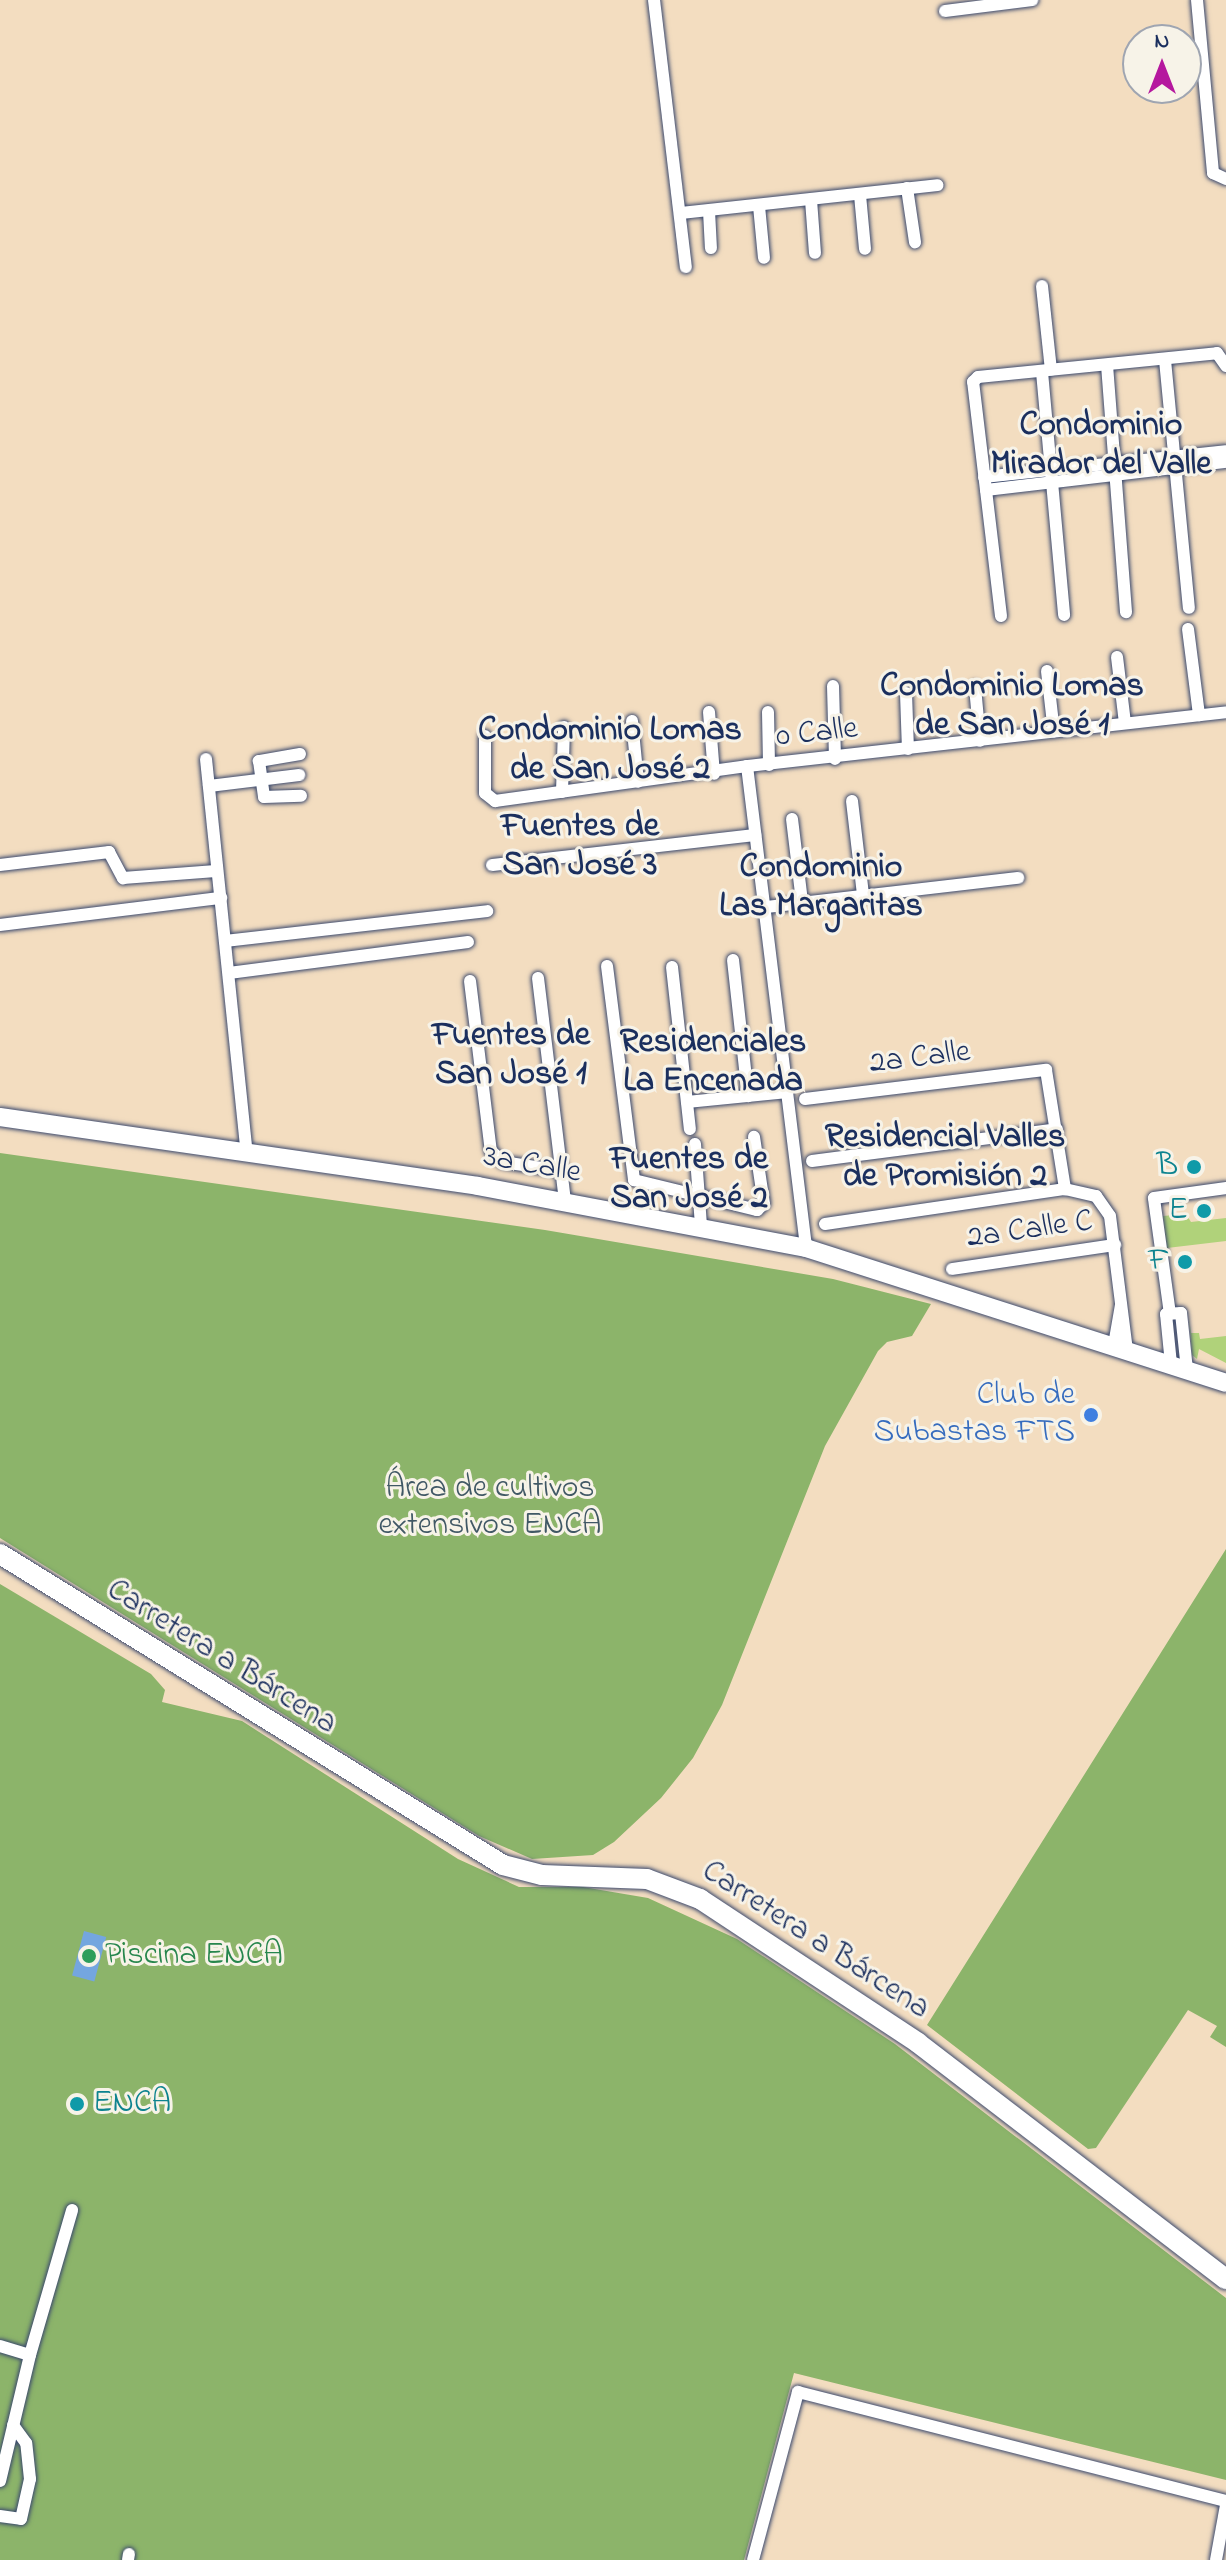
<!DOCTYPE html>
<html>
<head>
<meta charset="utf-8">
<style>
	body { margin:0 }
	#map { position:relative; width:1226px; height:2560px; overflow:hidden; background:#f3ddc0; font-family:"Indie Flower",sans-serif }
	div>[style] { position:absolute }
	.green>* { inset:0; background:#b0d27a }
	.forest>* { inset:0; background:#8cb46a }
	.water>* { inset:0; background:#74a6df; transform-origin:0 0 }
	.roads { filter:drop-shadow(0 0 2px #3b496d) drop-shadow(0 0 2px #3b496d) }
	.minor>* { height:12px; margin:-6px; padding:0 6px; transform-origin:6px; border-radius:6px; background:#fff }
	.secondary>* { height:18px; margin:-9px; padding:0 9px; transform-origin:9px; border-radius:9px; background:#fff }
	.primary>* { height:20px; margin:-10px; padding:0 10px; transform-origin:10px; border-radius:10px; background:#fff }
	.dots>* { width:22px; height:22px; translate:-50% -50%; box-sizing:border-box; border:4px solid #f7f3e8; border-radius:50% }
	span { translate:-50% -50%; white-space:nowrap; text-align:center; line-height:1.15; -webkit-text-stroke:6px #f7f3e8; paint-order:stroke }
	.street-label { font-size:32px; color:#1b2f5e }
	.culture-label { font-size:32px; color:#0d838f }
	.right { translate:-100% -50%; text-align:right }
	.left { translate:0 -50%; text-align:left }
	.shop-label { font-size:32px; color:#366cbe }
	.park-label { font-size:32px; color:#405865 }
	.leisure-label { font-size:32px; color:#27864d }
	.neighbourhood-label { font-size:34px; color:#1b2f5e; font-weight:700 }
	.north { position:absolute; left:1122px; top:24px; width:80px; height:80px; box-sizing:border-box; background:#f7f3e8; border:2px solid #9fa5b1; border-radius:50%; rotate:0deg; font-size:22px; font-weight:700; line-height:32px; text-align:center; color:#1b2f5e }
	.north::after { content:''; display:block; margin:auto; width:28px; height:36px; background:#b5179e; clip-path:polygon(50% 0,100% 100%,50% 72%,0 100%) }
</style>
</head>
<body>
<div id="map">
	<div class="green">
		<i style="clip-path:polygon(1186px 1214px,1191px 1222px,1226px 1218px,1226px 1241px,1167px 1248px,1163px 1216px)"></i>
		<i style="clip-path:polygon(1189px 1318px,1191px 1333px,1199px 1333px,1200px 1339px,1226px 1336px,1226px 1363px,1199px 1349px,1197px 1359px,1192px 1355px)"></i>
	</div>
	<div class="forest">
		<i style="clip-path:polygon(0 1153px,545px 1230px,833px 1279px,931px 1304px,912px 1336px,887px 1342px,878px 1351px,825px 1446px,722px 1705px,693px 1758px,661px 1798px,614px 1842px,593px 1855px,532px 1859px,479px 1836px,0 1538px)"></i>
		<i style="clip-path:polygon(1226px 1549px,1226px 2047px,1210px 2037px,1217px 2026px,1188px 2010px,1096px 2148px,1088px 2149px,927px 2025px)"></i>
		<i style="clip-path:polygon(0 1584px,151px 1674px,165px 1690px,162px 1702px,242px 1721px,458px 1859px,519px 1887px,583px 1887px,648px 1898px,737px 1939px,895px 2044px,1226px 2298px,1226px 2480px,794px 2373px,744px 2560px,0 2560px)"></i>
	</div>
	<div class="water">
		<i style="left:84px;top:1931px;width:23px;height:46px;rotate:15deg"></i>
	</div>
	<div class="roads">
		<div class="minor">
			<i style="left:654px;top:0;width:269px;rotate:83.2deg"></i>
			<i style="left:1197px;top:0;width:174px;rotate:84.7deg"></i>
			<i style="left:1213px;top:173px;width:14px;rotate:25deg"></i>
			<i style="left:945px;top:11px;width:88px;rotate:-7.2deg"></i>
			<i style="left:907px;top:188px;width:55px;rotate:81.6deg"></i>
			<i style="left:860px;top:195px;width:54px;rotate:84.7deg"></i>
			<i style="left:811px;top:200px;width:53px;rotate:85.7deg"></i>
			<i style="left:759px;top:206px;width:52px;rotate:84.5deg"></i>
			<i style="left:709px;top:211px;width:37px;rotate:87deg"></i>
			<i style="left:681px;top:213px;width:258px;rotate:-6.2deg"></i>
			<i style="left:1042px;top:286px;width:84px;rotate:83.9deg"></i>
			<i style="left:1165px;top:360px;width:249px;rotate:84.5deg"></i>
			<i style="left:1107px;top:365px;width:248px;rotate:85.6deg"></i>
			<i style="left:1042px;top:372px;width:244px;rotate:84.8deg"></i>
			<i style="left:984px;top:477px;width:243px;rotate:-6.1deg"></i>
			<i style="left:986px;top:490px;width:242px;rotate:-6.7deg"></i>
			<i style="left:1001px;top:616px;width:236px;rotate:-96.8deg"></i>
			<i style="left:973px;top:382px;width:7px;rotate:-45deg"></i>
			<i style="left:978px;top:377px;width:240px;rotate:-5.7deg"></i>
			<i style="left:1217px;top:353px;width:16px;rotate:55deg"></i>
			<i style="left:1188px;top:629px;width:87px;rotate:82.7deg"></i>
			<i style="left:1117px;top:657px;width:66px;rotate:83.1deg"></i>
			<i style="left:1047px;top:671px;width:61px;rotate:83.5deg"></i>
			<i style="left:833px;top:686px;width:73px;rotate:88.4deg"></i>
			<i style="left:975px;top:687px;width:54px;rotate:84.7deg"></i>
			<i style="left:906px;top:693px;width:56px;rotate:88deg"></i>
			<i style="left:709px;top:712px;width:62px;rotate:85.4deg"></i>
			<i style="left:768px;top:712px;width:53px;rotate:88.9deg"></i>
			<i style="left:632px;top:721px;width:61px;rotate:84.4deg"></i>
			<i style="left:485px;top:736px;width:57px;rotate:90deg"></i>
			<i style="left:485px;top:793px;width:13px;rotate:39deg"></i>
			<i style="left:495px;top:801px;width:254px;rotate:-7.9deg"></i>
			<i style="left:747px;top:766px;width:482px;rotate:-6.4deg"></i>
			<i style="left:300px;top:754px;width:42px;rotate:170.3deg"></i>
			<i style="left:259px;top:761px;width:36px;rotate:82deg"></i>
			<i style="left:264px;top:797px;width:37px;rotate:-2deg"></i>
			<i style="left:206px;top:759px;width:396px;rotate:84.1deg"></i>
			<i style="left:747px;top:766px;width:486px;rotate:83deg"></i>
			<i style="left:209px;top:786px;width:91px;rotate:-7deg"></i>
			<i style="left:562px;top:792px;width:65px;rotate:-88.2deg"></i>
			<i style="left:852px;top:801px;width:94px;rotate:83.3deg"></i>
			<i style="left:792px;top:819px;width:84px;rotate:83.1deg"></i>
			<i style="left:0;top:865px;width:110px;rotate:-6.8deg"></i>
			<i style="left:109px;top:852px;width:30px;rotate:62deg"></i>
			<i style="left:123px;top:878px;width:93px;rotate:-4.3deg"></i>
			<i style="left:492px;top:865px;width:265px;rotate:-6.5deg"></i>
			<i style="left:766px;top:907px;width:254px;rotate:-6.6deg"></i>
			<i style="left:0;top:925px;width:223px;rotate:-7deg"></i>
			<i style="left:225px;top:941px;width:264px;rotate:-6.5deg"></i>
			<i style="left:733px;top:960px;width:137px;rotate:83.7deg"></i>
			<i style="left:607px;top:966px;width:216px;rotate:82.8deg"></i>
			<i style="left:634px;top:1180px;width:127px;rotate:13.7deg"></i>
			<i style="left:757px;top:1210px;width:9px;rotate:-41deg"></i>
			<i style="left:764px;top:1204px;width:68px;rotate:-98.5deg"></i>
			<i style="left:672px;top:967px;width:163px;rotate:83.7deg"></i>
			<i style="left:229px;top:973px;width:241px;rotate:-7.4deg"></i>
			<i style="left:538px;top:978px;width:226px;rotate:83.1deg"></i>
			<i style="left:470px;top:981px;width:171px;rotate:83deg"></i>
			<i style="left:491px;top:1151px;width:16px;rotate:43deg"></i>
			<i style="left:503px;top:1162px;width:60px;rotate:8.7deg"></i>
			<i style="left:805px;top:1099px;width:243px;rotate:-6.9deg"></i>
			<i style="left:1046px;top:1070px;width:121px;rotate:80.9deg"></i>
			<i style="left:687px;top:1102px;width:101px;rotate:-5.7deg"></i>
			<i style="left:695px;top:1144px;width:82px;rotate:85.8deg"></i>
			<i style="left:812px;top:1161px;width:247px;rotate:-7.4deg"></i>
			<i style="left:825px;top:1224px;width:243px;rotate:-8.3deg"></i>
			<i style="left:1065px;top:1189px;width:32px;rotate:13deg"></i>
			<i style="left:1096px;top:1196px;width:24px;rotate:55deg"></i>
			<i style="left:1110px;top:1216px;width:135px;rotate:82.8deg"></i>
			<i style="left:952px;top:1269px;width:165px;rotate:-8.4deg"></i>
			<i style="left:1170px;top:1314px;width:117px;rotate:-97.9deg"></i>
			<i style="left:1154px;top:1198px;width:73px;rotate:-7.9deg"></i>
			<i style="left:1114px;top:1345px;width:41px;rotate:-80.1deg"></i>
			<i style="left:1171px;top:1364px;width:50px;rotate:-95.7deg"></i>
			<i style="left:1166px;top:1314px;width:15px;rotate:-4deg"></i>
			<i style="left:1181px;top:1313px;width:57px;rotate:84deg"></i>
			<i style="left:0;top:2346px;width:31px;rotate:17deg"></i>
			<i style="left:30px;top:2355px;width:151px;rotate:-73.8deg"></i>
			<i style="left:0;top:2481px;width:130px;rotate:-76.6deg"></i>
			<i style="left:0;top:2516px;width:21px;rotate:8deg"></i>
			<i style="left:21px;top:2519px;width:41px;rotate:-77.3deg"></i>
			<i style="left:30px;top:2479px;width:36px;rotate:-96deg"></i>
			<i style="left:26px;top:2443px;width:22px;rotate:-126deg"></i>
			<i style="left:128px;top:2560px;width:6px;rotate:-81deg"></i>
			<i style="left:753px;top:2560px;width:174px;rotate:-75deg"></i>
			<i style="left:798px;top:2392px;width:442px;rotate:14.3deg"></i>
			<i style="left:1216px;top:2560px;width:56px;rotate:-79.7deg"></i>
		</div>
		<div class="secondary">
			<i style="left:0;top:1117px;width:483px;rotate:8.2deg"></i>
			<i style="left:478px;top:1186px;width:334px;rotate:10.7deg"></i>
			<i style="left:806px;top:1248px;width:441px;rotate:17.8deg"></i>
		</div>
		<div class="primary">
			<i style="left:0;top:1554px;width:591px;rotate:31.73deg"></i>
			<i style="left:503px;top:1865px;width:40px;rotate:14.4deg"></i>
			<i style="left:542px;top:1875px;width:105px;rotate:2.2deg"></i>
			<i style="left:647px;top:1879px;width:57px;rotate:20.7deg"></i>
			<i style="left:700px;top:1899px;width:261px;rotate:33.4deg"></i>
			<i style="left:918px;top:2043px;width:388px;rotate:37.5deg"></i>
		</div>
	</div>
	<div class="dots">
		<i style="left:1194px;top:1167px;background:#0f9aa8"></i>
		<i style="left:1204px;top:1211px;background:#0f9aa8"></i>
		<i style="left:1185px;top:1262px;background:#0f9aa8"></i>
		<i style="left:1091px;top:1415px;background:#3f7fe0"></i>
		<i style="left:89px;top:1956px;background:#2e9e5b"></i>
		<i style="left:77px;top:2104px;background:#0f9aa8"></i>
	</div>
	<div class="street-label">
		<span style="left:817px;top:734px;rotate:-6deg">0 Calle</span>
		<span style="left:920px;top:1059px;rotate:-7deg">2a Calle</span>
		<span style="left:532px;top:1166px;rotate:10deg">3a Calle</span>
		<span style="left:1030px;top:1231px;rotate:-8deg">2a Calle C</span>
		<span style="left:221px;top:1658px;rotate:32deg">Carretera a Bárcena</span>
		<span style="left:815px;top:1941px;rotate:33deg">Carretera a Bárcena</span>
	</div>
	<div class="culture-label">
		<span class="right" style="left:1178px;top:1167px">B</span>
		<span class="right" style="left:1188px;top:1211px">E</span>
		<span class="right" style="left:1169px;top:1262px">F</span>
		<span class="left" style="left:93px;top:2104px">ENCA</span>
	</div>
	<div class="shop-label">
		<span class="right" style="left:1075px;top:1415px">Club de<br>Subastas FTS</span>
	</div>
	<div class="park-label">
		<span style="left:490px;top:1508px">Área de cultivos<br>extensivos ENCA</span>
	</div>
	<div class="leisure-label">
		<span class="left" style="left:105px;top:1956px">Piscina ENCA</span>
	</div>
	<div class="neighbourhood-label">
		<span style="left:1101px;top:446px">Condominio<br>Mirador del Valle</span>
		<span style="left:1012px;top:707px">Condominio Lomas<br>de San José 1</span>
		<span style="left:610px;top:751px">Condominio Lomas<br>de San José 2</span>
		<span style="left:580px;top:847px">Fuentes de<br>San José 3</span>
		<span style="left:821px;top:888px">Condominio<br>Las Margaritas</span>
		<span style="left:511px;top:1056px">Fuentes de<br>San José 1</span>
		<span style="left:713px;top:1063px">Residenciales<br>La Encenada</span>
		<span style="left:945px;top:1158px">Residencial Valles<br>de Promisión 2</span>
		<span style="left:689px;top:1180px">Fuentes de<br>San José 2</span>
	</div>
	<div class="north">N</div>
</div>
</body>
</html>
